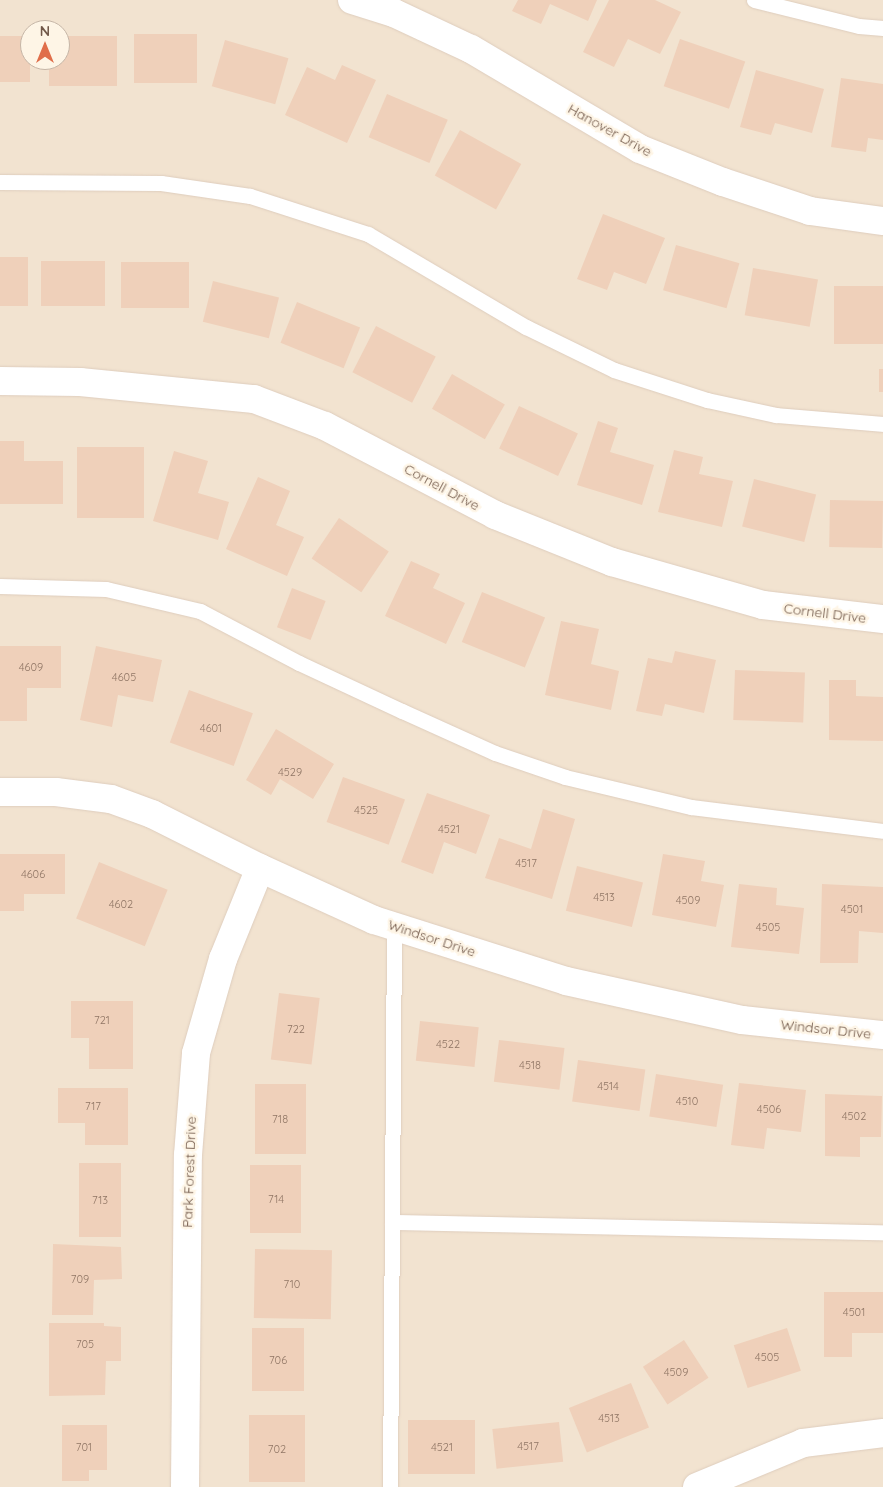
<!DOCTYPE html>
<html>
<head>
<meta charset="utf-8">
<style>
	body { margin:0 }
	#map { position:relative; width:883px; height:1487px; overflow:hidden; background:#fbf1e1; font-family:Quicksand,sans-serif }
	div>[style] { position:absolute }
	.residential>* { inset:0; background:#f2e3d0 }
	.building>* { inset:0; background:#efd0ba; transform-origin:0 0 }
	.roads { filter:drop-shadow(0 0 1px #decdbd) drop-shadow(0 0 1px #decdbd) }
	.lane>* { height:15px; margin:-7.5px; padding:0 7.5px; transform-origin:7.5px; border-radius:7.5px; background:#fff }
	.street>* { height:28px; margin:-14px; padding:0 14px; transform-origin:14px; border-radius:14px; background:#fff }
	span { translate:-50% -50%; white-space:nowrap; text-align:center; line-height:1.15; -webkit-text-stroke:5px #fef5e6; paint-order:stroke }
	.number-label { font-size:11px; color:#907665 }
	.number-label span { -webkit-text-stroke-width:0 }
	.street-label { font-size:14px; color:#715849 }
	.north { position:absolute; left:20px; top:20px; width:50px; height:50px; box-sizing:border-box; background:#fef5e6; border:1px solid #c6b6a7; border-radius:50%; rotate:0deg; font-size:14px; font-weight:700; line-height:20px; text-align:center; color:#715849 }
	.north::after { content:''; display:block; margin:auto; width:18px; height:22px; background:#e06e4a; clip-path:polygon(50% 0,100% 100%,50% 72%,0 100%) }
</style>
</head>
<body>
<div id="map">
	<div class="residential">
		<i style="clip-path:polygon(evenodd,0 0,883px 0,883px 1487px,0 1487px,0 0,30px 30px,60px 30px,60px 60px,30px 60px,30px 30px)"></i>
	</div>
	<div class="building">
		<i style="clip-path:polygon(518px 0,597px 0,588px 21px,550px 4px,541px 24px,512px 11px)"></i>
		<i style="clip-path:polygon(609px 0,655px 0,681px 12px,660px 54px,628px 39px,614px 67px,583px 52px)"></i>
		<i style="left:134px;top:34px;width:63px;height:49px"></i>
		<i style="left:0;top:36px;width:30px;height:46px"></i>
		<i style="clip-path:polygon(60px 36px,117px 36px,117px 86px,49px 86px,49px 60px,60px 60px)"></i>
		<i style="left:680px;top:39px;width:69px;height:50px;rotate:19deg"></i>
		<i style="left:225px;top:40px;width:66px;height:48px;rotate:16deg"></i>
		<i style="clip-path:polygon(342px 65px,376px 80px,347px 143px,285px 115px,307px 67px,335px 80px)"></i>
		<i style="clip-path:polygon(756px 70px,824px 89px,812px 133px,775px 123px,771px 135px,740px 127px)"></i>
		<i style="clip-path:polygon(841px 78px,883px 84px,883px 140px,868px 138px,866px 152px,831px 147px)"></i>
		<i style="left:387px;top:94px;width:66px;height:47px;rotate:23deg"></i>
		<i style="left:460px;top:130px;width:70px;height:52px;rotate:29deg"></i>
		<i style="clip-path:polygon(603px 214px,665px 238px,646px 284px,614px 272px,607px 290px,577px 279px)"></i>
		<i style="left:676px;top:245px;width:66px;height:47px;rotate:16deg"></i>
		<i style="left:0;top:257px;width:28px;height:49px"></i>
		<i style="left:41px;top:261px;width:64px;height:45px"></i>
		<i style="left:121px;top:262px;width:68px;height:46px"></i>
		<i style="left:753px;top:268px;width:66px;height:48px;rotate:10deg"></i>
		<i style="left:213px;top:281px;width:68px;height:42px;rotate:14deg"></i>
		<i style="left:834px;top:286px;width:49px;height:58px"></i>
		<i style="left:297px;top:302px;width:68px;height:44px;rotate:22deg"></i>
		<i style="left:376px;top:326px;width:67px;height:52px;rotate:27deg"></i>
		<i style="left:879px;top:369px;width:4px;height:23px"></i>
		<i style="left:452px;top:374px;width:61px;height:40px;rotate:30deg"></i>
		<i style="left:519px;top:406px;width:65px;height:47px;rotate:25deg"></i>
		<i style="clip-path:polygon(598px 421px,618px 428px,610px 452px,654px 465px,642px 505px,577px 485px)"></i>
		<i style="clip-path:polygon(0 441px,24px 441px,24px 461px,63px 461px,63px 504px,0 504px)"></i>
		<i style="left:77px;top:447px;width:67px;height:71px"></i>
		<i style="clip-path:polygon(674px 450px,703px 457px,699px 474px,733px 481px,722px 527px,658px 512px)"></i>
		<i style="clip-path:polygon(174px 451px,208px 461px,198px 493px,229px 502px,218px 540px,153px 521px)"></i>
		<i style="clip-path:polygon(258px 477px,290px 491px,276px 525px,304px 537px,287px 576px,226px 549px)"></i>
		<i style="left:754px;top:479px;width:64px;height:49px;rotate:14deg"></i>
		<i style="left:830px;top:500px;width:53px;height:47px;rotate:1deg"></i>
		<i style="left:339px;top:518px;width:60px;height:49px;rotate:34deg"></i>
		<i style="clip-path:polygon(411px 561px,440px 574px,433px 588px,465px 603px,446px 644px,385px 616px)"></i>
		<i style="left:292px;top:588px;width:36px;height:42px;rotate:21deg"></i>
		<i style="left:482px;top:592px;width:68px;height:54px;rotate:22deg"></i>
		<i style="clip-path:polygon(561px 621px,599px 629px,591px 664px,619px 671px,611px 710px,545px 695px)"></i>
		<i style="clip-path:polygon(0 646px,61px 646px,61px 688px,27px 688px,27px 721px,0 721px)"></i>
		<i style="clip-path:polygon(96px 646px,162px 660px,153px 702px,118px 695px,112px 727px,80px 720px)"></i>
		<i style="clip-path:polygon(675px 651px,716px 660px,704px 713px,665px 704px,662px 716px,636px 711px,648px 658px,672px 663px)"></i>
		<i style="left:735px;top:670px;width:70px;height:50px;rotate:2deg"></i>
		<i style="clip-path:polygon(829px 680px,856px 680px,856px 696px,883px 697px,883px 741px,829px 740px)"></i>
		<i style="left:189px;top:690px;width:68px;height:56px;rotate:20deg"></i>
		<i style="clip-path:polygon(276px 729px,334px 764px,313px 799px,280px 779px,271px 795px,246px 780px)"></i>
		<i style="left:343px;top:777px;width:66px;height:48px;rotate:20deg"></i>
		<i style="clip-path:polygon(427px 793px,490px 815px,476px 854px,444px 842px,433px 874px,401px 862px)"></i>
		<i style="clip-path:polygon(543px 809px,575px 819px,552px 899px,485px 878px,499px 838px,531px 849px)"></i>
		<i style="clip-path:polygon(0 854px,65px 854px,65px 894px,24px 894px,24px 911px,0 911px)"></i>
		<i style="clip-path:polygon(663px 854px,705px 861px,701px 881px,724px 885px,716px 927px,652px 915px)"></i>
		<i style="left:99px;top:862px;width:74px;height:61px;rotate:22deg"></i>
		<i style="left:577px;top:866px;width:68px;height:46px;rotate:14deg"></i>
		<i style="clip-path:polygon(739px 884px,777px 888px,776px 905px,804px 908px,799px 954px,731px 947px)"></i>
		<i style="clip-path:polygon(822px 884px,883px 887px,883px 933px,859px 931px,858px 963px,820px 963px)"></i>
		<i style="left:279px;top:993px;width:41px;height:67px;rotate:7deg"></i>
		<i style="clip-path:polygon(71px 1001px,133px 1001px,133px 1069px,89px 1069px,89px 1038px,71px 1038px)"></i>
		<i style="left:420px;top:1021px;width:59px;height:40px;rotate:6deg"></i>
		<i style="left:499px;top:1040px;width:66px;height:42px;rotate:7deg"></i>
		<i style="left:578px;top:1060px;width:68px;height:42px;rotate:8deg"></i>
		<i style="left:656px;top:1074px;width:68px;height:43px;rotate:9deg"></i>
		<i style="clip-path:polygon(739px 1083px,806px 1090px,801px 1132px,767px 1128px,764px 1149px,731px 1145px)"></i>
		<i style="left:255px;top:1084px;width:51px;height:70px"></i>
		<i style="clip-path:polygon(58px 1088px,128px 1088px,128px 1145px,85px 1145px,85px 1123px,58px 1123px)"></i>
		<i style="clip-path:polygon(825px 1094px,882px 1096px,881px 1137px,860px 1137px,860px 1157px,825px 1156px)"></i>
		<i style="left:79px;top:1163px;width:42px;height:74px"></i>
		<i style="left:250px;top:1165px;width:51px;height:68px"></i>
		<i style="clip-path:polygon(53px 1244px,121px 1247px,122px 1279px,94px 1280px,93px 1315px,52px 1315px)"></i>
		<i style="left:255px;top:1249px;width:77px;height:69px;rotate:1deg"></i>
		<i style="clip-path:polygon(824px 1292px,883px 1292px,883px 1333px,852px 1333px,852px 1357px,824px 1357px)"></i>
		<i style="clip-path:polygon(49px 1323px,104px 1323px,104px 1326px,121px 1327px,121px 1361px,106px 1361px,105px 1395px,49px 1396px)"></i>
		<i style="left:252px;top:1328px;width:52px;height:63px"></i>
		<i style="left:787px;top:1328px;width:45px;height:56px;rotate:72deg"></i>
		<i style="left:684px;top:1340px;width:45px;height:49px;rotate:57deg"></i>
		<i style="left:631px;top:1383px;width:48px;height:67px;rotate:68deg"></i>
		<i style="left:249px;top:1415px;width:56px;height:67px"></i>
		<i style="left:408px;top:1420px;width:67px;height:54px"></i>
		<i style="left:559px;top:1422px;width:40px;height:67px;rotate:84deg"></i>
		<i style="clip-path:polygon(62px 1425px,107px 1425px,107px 1470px,89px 1470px,89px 1481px,62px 1481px)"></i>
	</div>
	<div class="roads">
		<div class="lane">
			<i style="left:754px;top:0;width:108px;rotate:13.9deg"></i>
			<i style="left:859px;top:26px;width:24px;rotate:5deg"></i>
			<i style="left:0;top:182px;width:161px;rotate:0.4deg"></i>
			<i style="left:161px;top:183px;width:90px;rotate:8.3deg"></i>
			<i style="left:250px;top:196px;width:124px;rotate:17.9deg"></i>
			<i style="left:368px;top:234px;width:183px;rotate:30.5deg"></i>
			<i style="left:526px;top:327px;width:98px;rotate:26deg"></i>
			<i style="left:614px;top:370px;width:98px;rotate:17.9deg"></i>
			<i style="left:707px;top:400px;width:71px;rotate:12.3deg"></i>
			<i style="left:776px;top:415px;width:107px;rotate:4.8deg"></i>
			<i style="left:0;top:586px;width:106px;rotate:1.6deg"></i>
			<i style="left:106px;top:589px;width:97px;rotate:13.2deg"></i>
			<i style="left:200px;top:611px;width:112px;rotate:27.7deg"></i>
			<i style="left:299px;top:663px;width:114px;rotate:25deg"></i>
			<i style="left:402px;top:711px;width:102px;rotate:24.3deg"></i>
			<i style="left:495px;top:753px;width:74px;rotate:18.9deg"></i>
			<i style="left:565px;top:777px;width:130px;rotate:13.4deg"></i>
			<i style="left:691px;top:807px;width:193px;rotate:7.1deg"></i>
			<i style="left:392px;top:1222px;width:491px;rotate:1.2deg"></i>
			<i style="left:390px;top:1487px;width:561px;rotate:-89.59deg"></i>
		</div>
		<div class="street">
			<i style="left:352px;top:0;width:44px;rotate:17.2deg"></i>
			<i style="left:394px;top:13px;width:85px;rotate:25.1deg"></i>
			<i style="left:471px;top:49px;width:196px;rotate:30.6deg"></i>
			<i style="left:640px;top:149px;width:89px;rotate:21.7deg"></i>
			<i style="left:723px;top:182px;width:92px;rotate:18.4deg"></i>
			<i style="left:810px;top:211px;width:74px;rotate:7.8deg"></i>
			<i style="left:0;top:381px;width:80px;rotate:0.7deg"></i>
			<i style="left:80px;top:382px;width:175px;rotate:5.6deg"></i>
			<i style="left:254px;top:399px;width:76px;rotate:20.8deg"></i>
			<i style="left:325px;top:426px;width:192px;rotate:27.6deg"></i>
			<i style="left:495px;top:515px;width:126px;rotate:21.9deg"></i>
			<i style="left:612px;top:562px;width:157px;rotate:15.9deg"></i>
			<i style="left:763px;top:605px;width:121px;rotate:6.7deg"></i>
			<i style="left:0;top:792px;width:56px"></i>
			<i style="left:56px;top:792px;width:55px;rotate:7.3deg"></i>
			<i style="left:111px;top:799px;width:44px;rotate:20.1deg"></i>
			<i style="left:152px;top:814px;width:121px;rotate:26.6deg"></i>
			<i style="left:260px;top:868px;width:125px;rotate:24.5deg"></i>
			<i style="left:374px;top:920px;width:201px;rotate:17.6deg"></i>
			<i style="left:566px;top:981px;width:180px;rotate:12.5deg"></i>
			<i style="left:742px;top:1020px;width:142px;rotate:6.1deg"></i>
			<i style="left:185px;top:1487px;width:332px;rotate:-89.5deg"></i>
			<i style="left:188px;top:1155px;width:102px;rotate:-85.5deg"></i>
			<i style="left:196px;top:1053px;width:98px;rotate:-74deg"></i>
			<i style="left:223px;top:959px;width:98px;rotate:-67.9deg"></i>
			<i style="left:697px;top:1487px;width:115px;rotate:-22.5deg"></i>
			<i style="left:803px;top:1443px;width:81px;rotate:-7.1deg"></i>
		</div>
	</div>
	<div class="number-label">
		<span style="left:31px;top:667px">4609</span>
		<span style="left:124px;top:677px">4605</span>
		<span style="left:211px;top:728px">4601</span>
		<span style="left:290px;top:772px">4529</span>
		<span style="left:366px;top:810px">4525</span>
		<span style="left:449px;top:829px">4521</span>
		<span style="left:526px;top:863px">4517</span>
		<span style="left:33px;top:874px">4606</span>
		<span style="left:604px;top:897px">4513</span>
		<span style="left:688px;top:900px">4509</span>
		<span style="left:121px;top:904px">4602</span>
		<span style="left:852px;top:909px">4501</span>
		<span style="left:768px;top:927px">4505</span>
		<span style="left:102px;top:1020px">721</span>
		<span style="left:296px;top:1029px">722</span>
		<span style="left:448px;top:1044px">4522</span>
		<span style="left:530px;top:1065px">4518</span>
		<span style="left:608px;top:1086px">4514</span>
		<span style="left:687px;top:1101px">4510</span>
		<span style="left:93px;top:1106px">717</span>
		<span style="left:769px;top:1109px">4506</span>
		<span style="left:854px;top:1116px">4502</span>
		<span style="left:280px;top:1119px">718</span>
		<span style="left:276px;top:1199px">714</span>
		<span style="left:100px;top:1200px">713</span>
		<span style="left:80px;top:1279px">709</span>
		<span style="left:292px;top:1284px">710</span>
		<span style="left:854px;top:1312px">4501</span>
		<span style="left:85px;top:1344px">705</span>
		<span style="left:767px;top:1357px">4505</span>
		<span style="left:278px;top:1360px">706</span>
		<span style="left:676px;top:1372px">4509</span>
		<span style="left:609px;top:1418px">4513</span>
		<span style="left:528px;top:1446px">4517</span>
		<span style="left:84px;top:1447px">701</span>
		<span style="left:442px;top:1447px">4521</span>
		<span style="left:277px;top:1449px">702</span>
	</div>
	<div class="street-label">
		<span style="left:610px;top:130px;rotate:29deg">Hanover Drive</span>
		<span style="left:442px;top:487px;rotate:28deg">Cornell Drive</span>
		<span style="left:825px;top:613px;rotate:7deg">Cornell Drive</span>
		<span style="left:432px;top:938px;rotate:18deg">Windsor Drive</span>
		<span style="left:826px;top:1029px;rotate:6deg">Windsor Drive</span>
		<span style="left:189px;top:1172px;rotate:-88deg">Park Forest Drive</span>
	</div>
	<div class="north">N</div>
</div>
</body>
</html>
